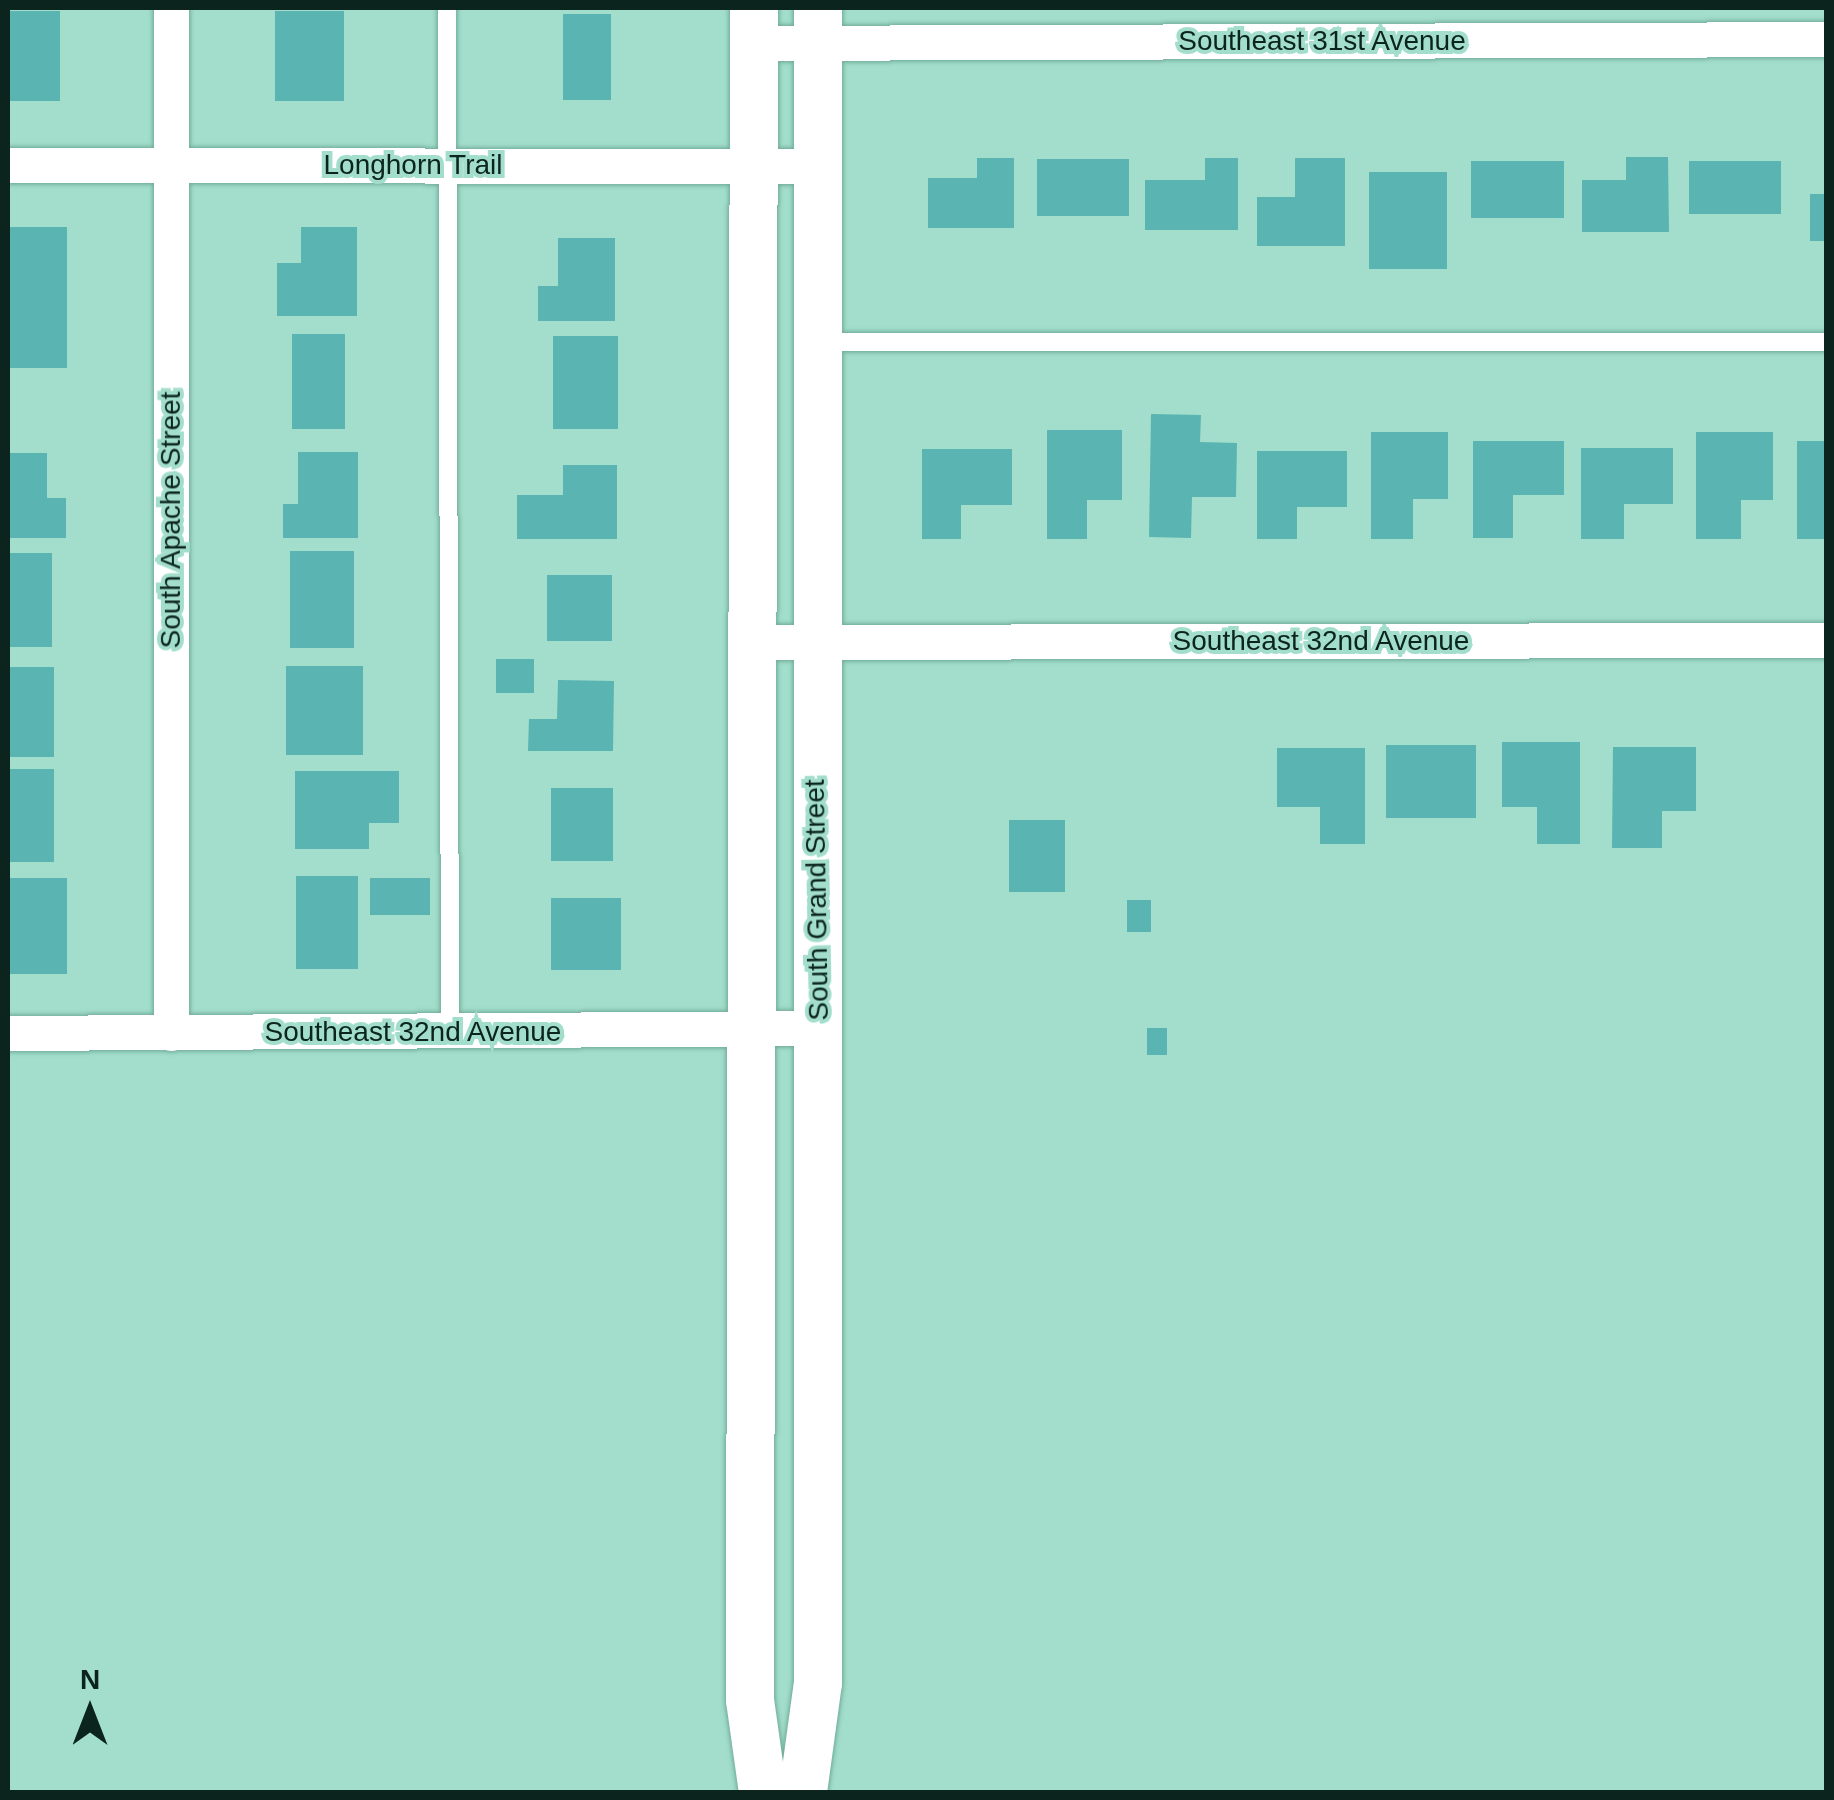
<!DOCTYPE html>
<html>
<head>
<meta charset="utf-8">
<style>
	body { margin:0 }
	#map { position:relative; width:1834px; height:1800px; overflow:hidden; background:#a2decb; font-family:Arial,sans-serif }
	div>[style] { position:absolute }
	.building>* { inset:0; background:#5ab4b2; transform-origin:0 0 }
	.roads { filter:drop-shadow(0 0 2px #72ac9b) drop-shadow(0 0 2px #72ac9b) }
	.service>* { height:18px; margin:-9px; padding:0 9px; transform-origin:9px; border-radius:9px; background:#fff }
	.minor>* { height:35px; margin:-17.5px; padding:0 17.5px; transform-origin:17.5px; border-radius:17.5px; background:#fff }
	.secondary>* { height:48px; margin:-24px; padding:0 24px; transform-origin:24px; border-radius:24px; background:#fff }
	span { translate:-50% -50%; white-space:nowrap; text-align:center; line-height:1.15; -webkit-text-stroke:8px #a2decb; paint-order:stroke }
	.street-label { font-size:28px; color:#0b241d }
	.frame { position:absolute; inset:0; border:10px solid #0b241d; pointer-events:none }
	.north { position:absolute; left:40px; top:1660px; width:100px; height:100px; -webkit-text-stroke:8px #a2decb; paint-order:stroke; rotate:0deg; font-size:28px; font-weight:700; line-height:40px; text-align:center; color:#0b241d }
	.north::after { content:''; display:block; margin:auto; width:35px; height:45px; background:#0b241d; clip-path:polygon(50% 0,100% 100%,50% 72%,0 100%) }
</style>
</head>
<body>
<div id="map">
	<div class="building">
		<i style="left:8px;top:11px;width:52px;height:90px"></i>
		<i style="left:275px;top:11px;width:69px;height:90px"></i>
		<i style="left:563px;top:14px;width:48px;height:86px"></i>
		<i style="clip-path:polygon(1626px 157px,1668px 157px,1669px 232px,1582px 232px,1582px 180px,1626px 180px)"></i>
		<i style="clip-path:polygon(977px 158px,1014px 158px,1014px 228px,928px 228px,928px 178px,977px 178px)"></i>
		<i style="clip-path:polygon(1205px 158px,1238px 158px,1238px 230px,1145px 230px,1145px 180px,1205px 180px)"></i>
		<i style="clip-path:polygon(1295px 158px,1345px 158px,1345px 246px,1257px 246px,1257px 197px,1295px 197px)"></i>
		<i style="left:1037px;top:159px;width:92px;height:57px"></i>
		<i style="left:1471px;top:161px;width:93px;height:57px"></i>
		<i style="left:1689px;top:161px;width:92px;height:53px"></i>
		<i style="left:1369px;top:172px;width:78px;height:97px"></i>
		<i style="left:1810px;top:194px;width:16px;height:47px"></i>
		<i style="left:8px;top:227px;width:59px;height:141px"></i>
		<i style="clip-path:polygon(301px 227px,357px 227px,357px 316px,277px 316px,277px 263px,301px 263px)"></i>
		<i style="clip-path:polygon(558px 238px,615px 238px,615px 321px,538px 321px,538px 286px,558px 286px)"></i>
		<i style="left:292px;top:334px;width:53px;height:95px"></i>
		<i style="left:553px;top:336px;width:65px;height:93px"></i>
		<i style="clip-path:polygon(1151px 414px,1201px 415px,1200px 442px,1237px 443px,1236px 497px,1192px 497px,1191px 538px,1149px 537px)"></i>
		<i style="clip-path:polygon(1047px 430px,1122px 430px,1122px 500px,1087px 500px,1087px 539px,1047px 539px)"></i>
		<i style="clip-path:polygon(1371px 432px,1448px 432px,1448px 499px,1413px 499px,1413px 539px,1371px 539px)"></i>
		<i style="clip-path:polygon(1696px 432px,1773px 432px,1773px 500px,1741px 500px,1741px 539px,1696px 539px)"></i>
		<i style="clip-path:polygon(1473px 441px,1564px 441px,1564px 495px,1513px 495px,1513px 538px,1473px 538px)"></i>
		<i style="left:1797px;top:441px;width:29px;height:98px"></i>
		<i style="clip-path:polygon(1581px 448px,1673px 448px,1673px 504px,1624px 504px,1624px 539px,1581px 539px)"></i>
		<i style="clip-path:polygon(922px 449px,1012px 449px,1012px 505px,961px 505px,961px 539px,922px 539px)"></i>
		<i style="clip-path:polygon(1257px 451px,1347px 451px,1347px 507px,1297px 507px,1297px 539px,1257px 539px)"></i>
		<i style="clip-path:polygon(298px 452px,358px 452px,358px 538px,283px 538px,283px 504px,298px 504px)"></i>
		<i style="clip-path:polygon(8px 453px,47px 453px,47px 498px,66px 498px,66px 538px,8px 538px)"></i>
		<i style="clip-path:polygon(563px 465px,617px 465px,617px 539px,517px 539px,517px 495px,563px 495px)"></i>
		<i style="left:290px;top:551px;width:64px;height:97px"></i>
		<i style="left:8px;top:553px;width:44px;height:94px"></i>
		<i style="left:547px;top:575px;width:65px;height:66px"></i>
		<i style="left:496px;top:659px;width:38px;height:34px"></i>
		<i style="left:286px;top:666px;width:77px;height:89px"></i>
		<i style="left:8px;top:667px;width:46px;height:90px"></i>
		<i style="clip-path:polygon(558px 680px,614px 681px,613px 751px,528px 751px,529px 719px,557px 719px)"></i>
		<i style="clip-path:polygon(1502px 742px,1580px 742px,1580px 844px,1537px 844px,1537px 807px,1502px 807px)"></i>
		<i style="left:1386px;top:745px;width:90px;height:73px"></i>
		<i style="clip-path:polygon(1613px 747px,1696px 747px,1696px 811px,1662px 811px,1662px 848px,1612px 848px)"></i>
		<i style="clip-path:polygon(1277px 748px,1365px 748px,1365px 844px,1320px 844px,1320px 807px,1277px 807px)"></i>
		<i style="left:8px;top:769px;width:46px;height:93px"></i>
		<i style="clip-path:polygon(295px 771px,399px 771px,399px 823px,369px 823px,369px 849px,295px 849px)"></i>
		<i style="left:551px;top:788px;width:62px;height:73px"></i>
		<i style="left:1009px;top:820px;width:56px;height:72px"></i>
		<i style="left:296px;top:876px;width:62px;height:93px"></i>
		<i style="left:8px;top:878px;width:59px;height:96px"></i>
		<i style="left:370px;top:878px;width:60px;height:37px"></i>
		<i style="left:551px;top:898px;width:70px;height:72px"></i>
		<i style="left:1127px;top:900px;width:24px;height:32px"></i>
		<i style="left:1147px;top:1028px;width:20px;height:27px"></i>
	</div>
	<div class="roads">
		<div class="service">
			<i style="left:447px;top:8px;width:1024px;rotate:89.83deg"></i>
			<i style="left:822px;top:342px;width:1004px"></i>
		</div>
		<div class="minor">
			<i style="left:171px;top:8px;width:1025px;rotate:90deg"></i>
			<i style="left:754px;top:43px;width:1072px;rotate:-0.21deg"></i>
			<i style="left:8px;top:165px;width:810px;rotate:0.07deg"></i>
			<i style="left:752px;top:642px;width:1074px;rotate:-0.11deg"></i>
			<i style="left:8px;top:1033px;width:811px;rotate:-0.35deg"></i>
		</div>
		<div class="secondary">
			<i style="left:754px;top:8px;width:1692px;rotate:90.14deg"></i>
			<i style="left:750px;top:1700px;width:93px;rotate:82deg"></i>
			<i style="left:803px;top:1792px;width:110px;rotate:-82.2deg"></i>
			<i style="left:818px;top:1683px;width:1675px;rotate:-90deg"></i>
		</div>
	</div>
	<div class="street-label">
		<span style="left:1322px;top:41px">Southeast 31st Avenue</span>
		<span style="left:413px;top:165px">Longhorn Trail</span>
		<span style="left:171px;top:520px;rotate:-90deg">South Apache Street</span>
		<span style="left:1321px;top:641px">Southeast 32nd Avenue</span>
		<span style="left:817px;top:900px;rotate:-91deg">South Grand Street</span>
		<span style="left:413px;top:1032px">Southeast 32nd Avenue</span>
	</div>
	<div class="frame"></div>
	<div class="north">N</div>
</div>
</body>
</html>
